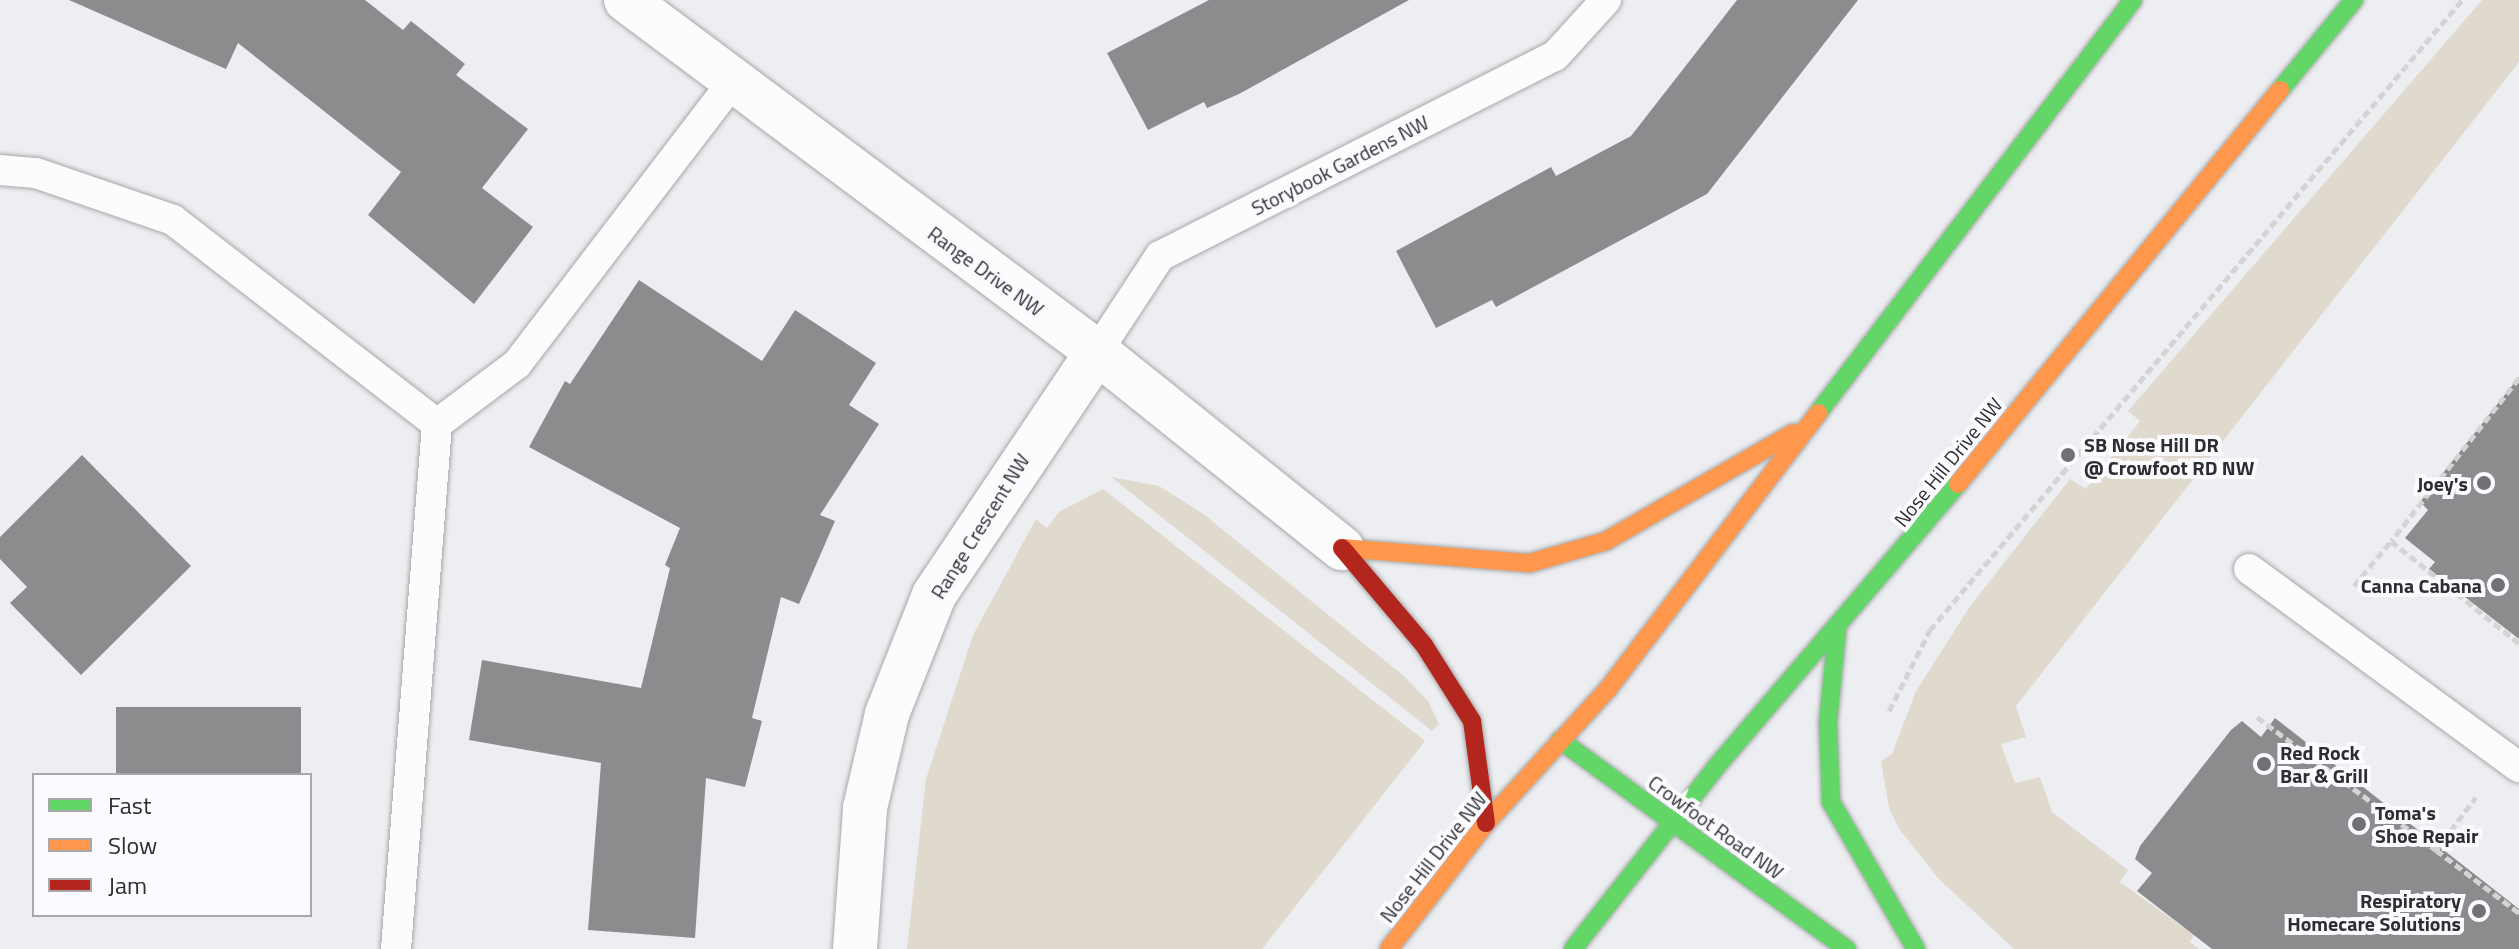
<!DOCTYPE html>
<html>
<head>
<meta charset="utf-8">
<style>
	body { margin:0 }
	#map { position:relative; width:2519px; height:949px; overflow:hidden; background:#edeef1; font-family:"Titillium Web",sans-serif }
	div>[style] { position:absolute }
	.green>* { inset:0; background:#e0dace }
	.building>* { inset:0; background:#8c8c8f; transform-origin:0 0 }
	.path>* { height:5px; margin-top:-2.5px; transform-origin:0; background:repeating-linear-gradient(90deg,#d4d4d5 0 8px,transparent 0 12px) }
	.roads { filter:drop-shadow(0 0 2px #a7a8aa) drop-shadow(0 0 2px #a7a8aa) }
	.lane>* { height:30px; margin:-15px; padding:0 15px; transform-origin:15px; border-radius:15px; background:#fcfcfd }
	.street>* { height:44px; margin:-22px; padding:0 22px; transform-origin:22px; border-radius:22px; background:#fcfcfd }
	.fast>* { height:18px; margin:-9px; padding:0 9px; transform-origin:9px; border-radius:9px; background:#63d668 }
	.slow>* { height:18px; margin:-9px; padding:0 9px; transform-origin:9px; border-radius:9px; background:#ff974d }
	.jam>* { height:18px; margin:-9px; padding:0 9px; transform-origin:9px; border-radius:9px; background:#b3261e }
	.dots>* { width:22px; height:22px; translate:-50% -50%; box-sizing:border-box; border:4px solid #fafaff; border-radius:50% }
	span { translate:-50% -50%; white-space:nowrap; text-align:center; line-height:1.15; -webkit-text-stroke:8px #fafaff; paint-order:stroke }
	.street-label { font-size:20px; color:#2e2e30 }
	.poi-label { font-size:20px; color:#2e2e30; font-weight:700 }
	.left { translate:0 -50%; text-align:left }
	.right { translate:-100% -50%; text-align:right }
	.legend { position:absolute; left:32px; top:773px; width:280px; height:144px; box-sizing:border-box; background:#fafaff; border:2px solid #a8a8ac; margin:0; padding:10px 14px; list-style:none; font-size:24px; color:#2e2e30 }
	.legend li { display:flex; align-items:center; gap:16px; height:40px }
	.legend b { width:40px; border:2px solid #a8a8ac }
</style>
</head>
<body>
<div id="map">
	<div class="green">
		<i style="clip-path:polygon(2482px 0,2519px 0,2519px 62px,2016px 706px,2026px 737px,2001px 744px,2015px 783px,2040px 777px,2052px 812px,2128px 870px,2120px 882px,2194px 935px,2190px 942px,2199px 949px,2014px 949px,1938px 878px,1900px 830px,1889px 808px,1881px 761px,1892px 754px,1916px 691px,1971px 605px,2070px 479px,2086px 489px,2140px 421px,2128px 411px)"></i>
		<i style="clip-path:polygon(1111px 477px,1159px 486px,1202px 513px,1404px 676px,1428px 701px,1439px 724px,1432px 731px)"></i>
		<i style="clip-path:polygon(1103px 489px,1425px 741px,1262px 949px,907px 949px,926px 779px,973px 635px,1036px 519px,1047px 528px,1059px 512px)"></i>
	</div>
	<div class="building">
		<i style="clip-path:polygon(69px 0,365px 0,403px 30px,411px 21px,465px 64px,456px 75px,528px 129px,482px 188px,533px 227px,474px 304px,368px 215px,401px 172px,238px 43px,226px 69px)"></i>
		<i style="clip-path:polygon(1209px 0,1409px 0,1239px 94px,1207px 108px,1204px 102px,1148px 130px,1107px 53px)"></i>
		<i style="clip-path:polygon(1737px 0,1858px 0,1707px 194px,1496px 307px,1492px 300px,1436px 328px,1396px 251px,1551px 167px,1556px 176px,1631px 136px)"></i>
		<i style="clip-path:polygon(639px 280px,762px 361px,795px 310px,876px 363px,849px 405px,879px 424px,820px 515px,835px 521px,799px 604px,781px 597px,752px 718px,762px 721px,745px 787px,706px 778px,695px 938px,588px 930px,601px 763px,469px 740px,482px 660px,641px 688px,670px 568px,665px 565px,680px 528px,529px 447px,565px 381px,570px 384px)"></i>
		<i style="clip-path:polygon(2519px 377px,2519px 639px,2429px 569px,2435px 562px,2405px 538px,2428px 510px,2420px 502px)"></i>
		<i style="clip-path:polygon(82px 455px,191px 566px,81px 675px,10px 603px,27px 587px,0 559px,0 537px)"></i>
		<i style="left:116px;top:707px;width:185px;height:68px"></i>
		<i style="clip-path:polygon(2275px 718px,2519px 909px,2519px 949px,2212px 949px,2137px 891px,2152px 873px,2135px 859px,2140px 846px,2231px 730px,2242px 721px,2261px 737px)"></i>
	</div>
	<div class="path">
		<i style="left:2519px;top:378px;width:207px;rotate:128.1deg"></i>
		<i style="left:2391px;top:541px;width:164px;rotate:38.6deg"></i>
		<i style="left:2354px;top:586px;width:58px;rotate:-50.6deg"></i>
		<i style="left:1889px;top:711px;width:91px;rotate:-63.2deg"></i>
		<i style="left:1930px;top:630px;width:825px;rotate:-49.82deg"></i>
		<i style="left:2257px;top:717px;width:223px;rotate:36.6deg"></i>
		<i style="left:2436px;top:850px;width:66px;rotate:-53deg"></i>
		<i style="left:2436px;top:850px;width:104px;rotate:37.2deg"></i>
	</div>
	<div class="roads">
		<div class="lane">
			<i style="left:0;top:170px;width:36px;rotate:5deg"></i>
			<i style="left:36px;top:173px;width:145px;rotate:18.9deg"></i>
			<i style="left:173px;top:220px;width:334px;rotate:37.7deg"></i>
			<i style="left:1097px;top:352px;width:115px;rotate:-56.7deg"></i>
			<i style="left:1160px;top:256px;width:443px;rotate:-26.9deg"></i>
			<i style="left:1555px;top:56px;width:76px;rotate:-47.7deg"></i>
			<i style="left:2249px;top:569px;width:335px;rotate:36.3deg"></i>
			<i style="left:396px;top:949px;width:527px;rotate:-85.53deg"></i>
			<i style="left:437px;top:424px;width:100px;rotate:-36.9deg"></i>
			<i style="left:517px;top:364px;width:354px;rotate:-52.6deg"></i>
		</div>
		<div class="street">
			<i style="left:626px;top:0;width:588px;rotate:36.77deg"></i>
			<i style="left:1097px;top:352px;width:314px;rotate:38.7deg"></i>
			<i style="left:855px;top:949px;width:141px;rotate:-85.9deg"></i>
			<i style="left:865px;top:808px;width:97px;rotate:-76.8deg"></i>
			<i style="left:887px;top:714px;width:128px;rotate:-68.4deg"></i>
			<i style="left:934px;top:595px;width:293px;rotate:-56.1deg"></i>
		</div>
		<div class="fast">
			<i style="left:2280px;top:90px;width:117px;rotate:-50.6deg"></i>
			<i style="left:1818px;top:413px;width:519px;rotate:-52.67deg"></i>
			<i style="left:1837px;top:631px;width:91px;rotate:95.6deg"></i>
			<i style="left:1828px;top:722px;width:80px;rotate:87.9deg"></i>
			<i style="left:1831px;top:802px;width:170px;rotate:60deg"></i>
			<i style="left:1560px;top:740px;width:355px;rotate:36.1deg"></i>
			<i style="left:1573px;top:949px;width:231px;rotate:-51.8deg"></i>
			<i style="left:1716px;top:767px;width:372px;rotate:-49.5deg"></i>
		</div>
		<div class="slow">
			<i style="left:1958px;top:484px;width:509px;rotate:-50.74deg"></i>
			<i style="left:1342px;top:548px;width:189px;rotate:4.6deg"></i>
			<i style="left:1530px;top:563px;width:79px;rotate:-16.1deg"></i>
			<i style="left:1606px;top:541px;width:216px;rotate:-30deg"></i>
			<i style="left:1389px;top:949px;width:159px;rotate:-52.4deg"></i>
			<i style="left:1486px;top:823px;width:181px;rotate:-47.7deg"></i>
			<i style="left:1608px;top:689px;width:347px;rotate:-52.7deg"></i>
		</div>
		<div class="jam">
			<i style="left:1342px;top:548px;width:127px;rotate:49.8deg"></i>
			<i style="left:1424px;top:645px;width:90px;rotate:57.7deg"></i>
			<i style="left:1472px;top:721px;width:103px;rotate:82.2deg"></i>
		</div>
	</div>
	<div class="dots">
		<i style="left:2068px;top:455px;background:#717174"></i>
		<i style="left:2484px;top:483px;background:#717174"></i>
		<i style="left:2498px;top:585px;background:#717174"></i>
		<i style="left:2264px;top:764px;background:#717174"></i>
		<i style="left:2359px;top:824px;background:#717174"></i>
		<i style="left:2479px;top:911px;background:#717174"></i>
	</div>
	<div class="street-label">
		<span style="left:1340px;top:165px;rotate:-27deg">Storybook Gardens NW</span>
		<span style="left:986px;top:271px;rotate:36deg">Range Drive NW</span>
		<span style="left:1948px;top:462px;rotate:-51deg">Nose Hill Drive NW</span>
		<span style="left:980px;top:526px;rotate:-58deg">Range Crescent NW</span>
		<span style="left:1716px;top:827px;rotate:36deg">Crowfoot Road NW</span>
		<span style="left:1433px;top:857px;rotate:-52deg">Nose Hill Drive NW</span>
	</div>
	<div class="poi-label">
		<span class="left" style="left:2084px;top:456px">SB Nose Hill DR<br>@ Crowfoot RD NW</span>
		<span class="right" style="left:2468px;top:483px">Joey's</span>
		<span class="right" style="left:2482px;top:585px">Canna Cabana</span>
		<span class="left" style="left:2280px;top:764px">Red Rock<br>Bar &amp; Grill</span>
		<span class="left" style="left:2375px;top:824px">Toma's<br>Shoe Repair</span>
		<span class="right" style="left:2461px;top:912px">Respiratory<br>Homecare Solutions</span>
	</div>
	<ul class="legend">
	<li><b style="height:10px;background:#63d668"></b>Fast</li>
	<li><b style="height:10px;background:#ff974d"></b>Slow</li>
	<li><b style="height:10px;background:#b3261e"></b>Jam</li>
	</ul>
</div>
</body>
</html>
